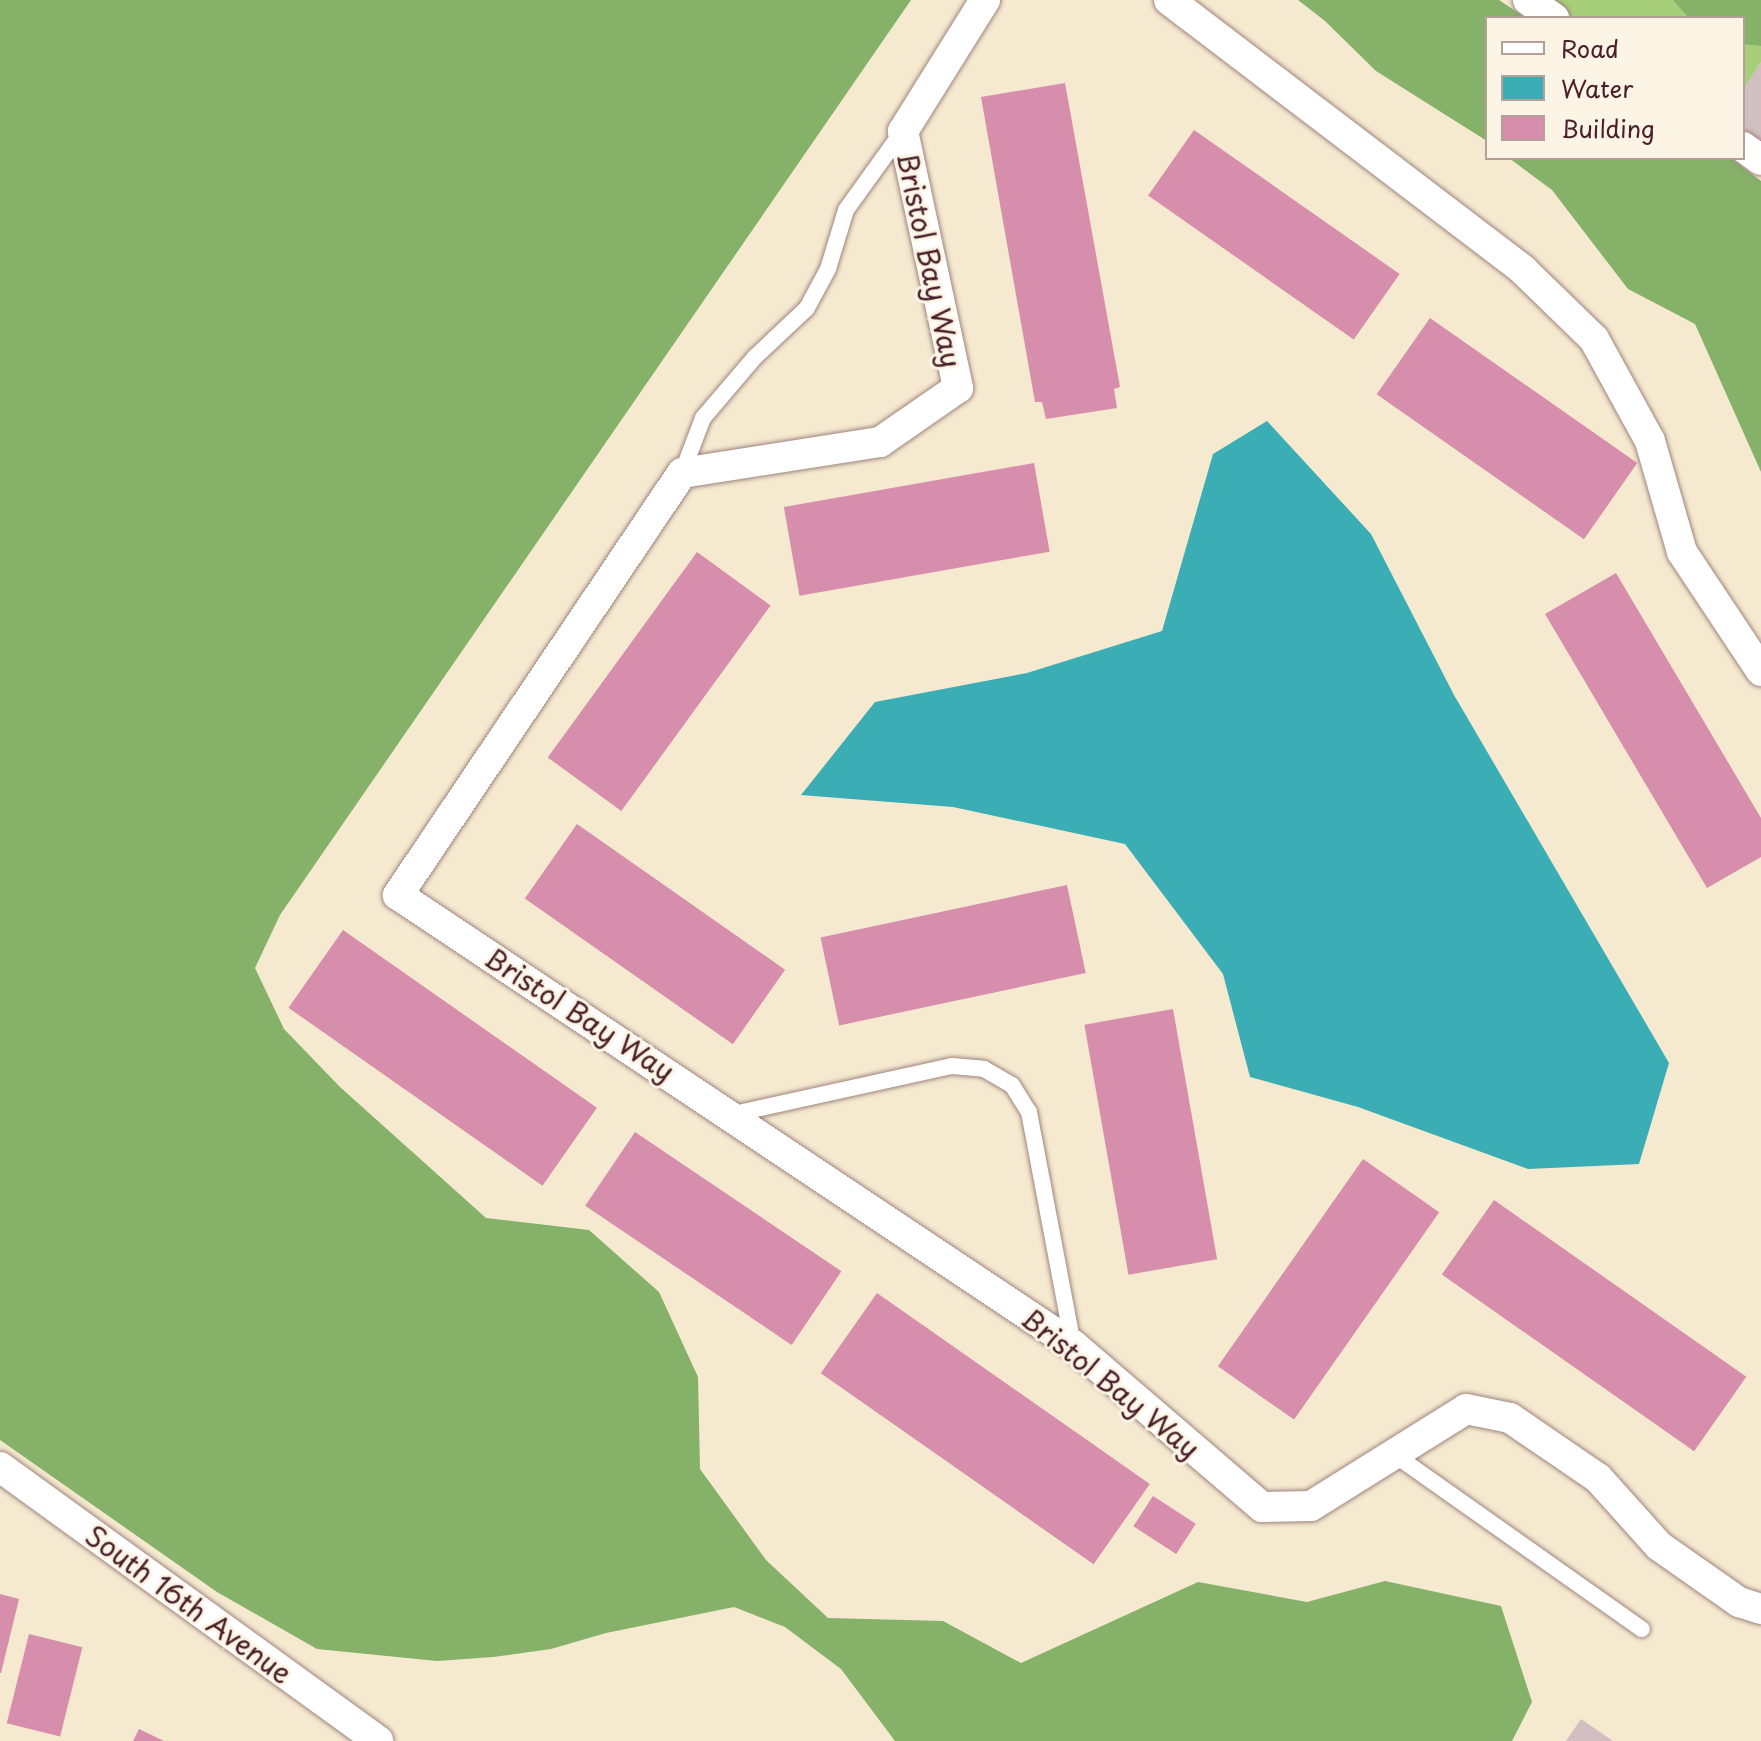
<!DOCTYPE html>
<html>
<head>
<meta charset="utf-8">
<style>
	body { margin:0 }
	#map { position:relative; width:1761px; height:1741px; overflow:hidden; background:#f5e9d0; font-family:"Playpen Sans",sans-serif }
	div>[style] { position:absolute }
	.industrial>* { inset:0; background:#d2bfc1 }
	.green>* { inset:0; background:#a7ce79 }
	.forest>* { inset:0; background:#85b169 }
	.water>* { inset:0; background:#3badb4 }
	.building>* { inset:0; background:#d78dac; transform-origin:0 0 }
	.roads { filter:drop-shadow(0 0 2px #a0847e) drop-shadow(0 0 2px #a0847e) }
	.lane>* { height:16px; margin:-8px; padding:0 8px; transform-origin:8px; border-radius:8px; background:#fff }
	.street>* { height:30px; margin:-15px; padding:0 15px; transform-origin:15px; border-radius:15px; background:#fff }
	span { translate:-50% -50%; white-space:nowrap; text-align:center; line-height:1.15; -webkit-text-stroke:6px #fcf5e5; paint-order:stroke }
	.street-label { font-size:28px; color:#4a1f2b }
	.legend { position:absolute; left:1485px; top:16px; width:260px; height:144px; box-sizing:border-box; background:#fcf5e5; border:2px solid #b59f9b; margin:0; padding:10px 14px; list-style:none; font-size:24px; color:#4a1f2b }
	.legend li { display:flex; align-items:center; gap:16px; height:40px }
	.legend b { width:40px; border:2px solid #b59f9b }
</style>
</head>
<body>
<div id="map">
	<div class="industrial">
		<i style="clip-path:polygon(1761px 62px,1761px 160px,1743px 147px,1743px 90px)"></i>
		<i style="clip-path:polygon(1581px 1719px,1613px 1741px,1566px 1741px)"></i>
	</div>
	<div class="green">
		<i style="clip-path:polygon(1524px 0,1761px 0,1761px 62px,1743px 90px,1743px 18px,1551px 18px)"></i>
	</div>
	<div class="forest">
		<i style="clip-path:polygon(0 0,911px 0,280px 915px,255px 968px,284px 1029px,340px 1087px,486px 1218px,589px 1230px,659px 1292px,698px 1377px,700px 1469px,766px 1560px,828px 1618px,943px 1621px,1021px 1663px,1198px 1582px,1307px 1602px,1385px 1581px,1501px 1606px,1532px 1702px,1512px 1741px,895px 1741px,841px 1669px,785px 1627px,734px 1607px,606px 1633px,551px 1649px,493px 1657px,437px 1661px,317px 1649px,217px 1592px,0 1440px)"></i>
		<i style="clip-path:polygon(1298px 0,1499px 0,1526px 18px,1487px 18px,1487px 141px,1376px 71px,1325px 21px)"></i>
		<i style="clip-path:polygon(1673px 0,1761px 0,1761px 46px,1743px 44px,1743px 18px,1689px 18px)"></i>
		<i style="clip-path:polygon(1509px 158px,1731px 158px,1761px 181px,1761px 472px,1695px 324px,1628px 289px,1552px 190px)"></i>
	</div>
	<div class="water">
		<i style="clip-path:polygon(1267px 421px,1371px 534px,1454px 695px,1669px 1063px,1639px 1164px,1528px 1169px,1358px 1107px,1250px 1077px,1223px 974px,1125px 844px,953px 807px,801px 795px,875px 702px,1027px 673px,1162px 631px,1213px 454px)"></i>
	</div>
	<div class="building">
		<i style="clip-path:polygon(1065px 83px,1120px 387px,1114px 389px,1117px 408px,1046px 419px,1042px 402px,1035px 402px,981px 97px)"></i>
		<i style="left:1194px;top:130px;width:251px;height:80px;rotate:35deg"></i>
		<i style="left:1430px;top:318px;width:253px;height:93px;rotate:35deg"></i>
		<i style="left:1034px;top:463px;width:90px;height:254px;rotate:80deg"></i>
		<i style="left:697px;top:552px;width:91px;height:254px;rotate:36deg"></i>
		<i style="clip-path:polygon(1616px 573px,1761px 818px,1761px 857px,1707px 888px,1545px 614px)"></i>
		<i style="left:577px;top:824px;width:254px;height:91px;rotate:35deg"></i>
		<i style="left:1067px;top:885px;width:90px;height:252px;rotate:78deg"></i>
		<i style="left:343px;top:930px;width:310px;height:95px;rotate:35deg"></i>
		<i style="left:1173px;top:1009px;width:254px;height:90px;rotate:80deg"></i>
		<i style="left:635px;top:1132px;width:249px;height:89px;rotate:34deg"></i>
		<i style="left:1363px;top:1159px;width:93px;height:253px;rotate:35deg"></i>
		<i style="left:1494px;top:1200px;width:308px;height:91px;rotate:35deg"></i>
		<i style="left:877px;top:1293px;width:333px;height:98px;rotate:35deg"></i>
		<i style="left:1153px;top:1496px;width:51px;height:36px;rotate:33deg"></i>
		<i style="clip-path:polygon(0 1594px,19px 1599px,1px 1673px,0 1673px)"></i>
		<i style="left:29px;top:1634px;width:55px;height:92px;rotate:14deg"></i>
		<i style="clip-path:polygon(139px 1729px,164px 1741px,133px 1741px)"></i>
	</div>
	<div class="roads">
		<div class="lane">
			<i style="left:682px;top:473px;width:59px;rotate:-69.1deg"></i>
			<i style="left:703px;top:418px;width:80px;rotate:-49.6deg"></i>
			<i style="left:755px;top:357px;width:71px;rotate:-43.3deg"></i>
			<i style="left:807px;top:308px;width:44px;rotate:-61.7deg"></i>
			<i style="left:828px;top:269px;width:62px;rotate:-73deg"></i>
			<i style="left:846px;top:210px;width:96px;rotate:-54.3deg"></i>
			<i style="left:729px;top:1115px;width:228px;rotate:-12.4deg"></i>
			<i style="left:952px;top:1066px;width:32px;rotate:5deg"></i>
			<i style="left:984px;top:1069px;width:32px;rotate:30deg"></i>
			<i style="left:1012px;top:1085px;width:32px;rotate:58deg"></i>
			<i style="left:1029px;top:1112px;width:236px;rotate:79.3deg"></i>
			<i style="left:1395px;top:1455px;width:302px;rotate:35.2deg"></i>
		</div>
		<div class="street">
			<i style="left:985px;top:0;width:155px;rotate:122deg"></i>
			<i style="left:903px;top:131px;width:263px;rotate:77.9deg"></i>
			<i style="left:958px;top:388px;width:95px;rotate:145.3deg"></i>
			<i style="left:880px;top:442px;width:200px;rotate:171.1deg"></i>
			<i style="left:682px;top:473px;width:509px;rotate:123.94deg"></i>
			<i style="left:398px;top:895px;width:811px;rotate:33.69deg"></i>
			<i style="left:1073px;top:1345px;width:249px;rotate:40.6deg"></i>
			<i style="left:1262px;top:1507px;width:49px;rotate:-1.2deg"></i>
			<i style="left:1311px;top:1506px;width:183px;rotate:-32deg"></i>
			<i style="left:1466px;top:1409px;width:45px;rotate:11.6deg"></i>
			<i style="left:1510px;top:1418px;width:107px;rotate:34.3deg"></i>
			<i style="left:1598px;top:1478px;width:91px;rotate:48.1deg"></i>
			<i style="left:1659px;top:1546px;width:98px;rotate:35deg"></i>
			<i style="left:1739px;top:1602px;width:23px;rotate:18deg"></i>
			<i style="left:1169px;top:0;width:445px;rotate:37.3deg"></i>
			<i style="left:1523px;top:270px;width:99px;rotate:44.2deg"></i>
			<i style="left:1594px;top:339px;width:116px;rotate:61.2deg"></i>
			<i style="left:1650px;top:441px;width:116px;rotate:73.9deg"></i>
			<i style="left:1682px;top:552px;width:143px;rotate:56.4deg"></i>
			<i style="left:1528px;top:0;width:32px;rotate:35deg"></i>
			<i style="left:1743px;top:147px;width:22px;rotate:36deg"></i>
			<i style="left:0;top:1467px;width:467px;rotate:35.9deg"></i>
		</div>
	</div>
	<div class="street-label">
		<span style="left:930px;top:260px;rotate:78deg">Bristol Bay Way</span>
		<span style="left:580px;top:1014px;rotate:33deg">Bristol Bay Way</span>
		<span style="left:1111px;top:1383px;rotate:39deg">Bristol Bay Way</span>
		<span style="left:189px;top:1604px;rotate:36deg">South 16th Avenue</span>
	</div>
	<ul class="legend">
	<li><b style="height:10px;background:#fff"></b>Road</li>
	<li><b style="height:22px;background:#3badb4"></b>Water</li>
	<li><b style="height:22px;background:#d78dac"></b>Building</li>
	</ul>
</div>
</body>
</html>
